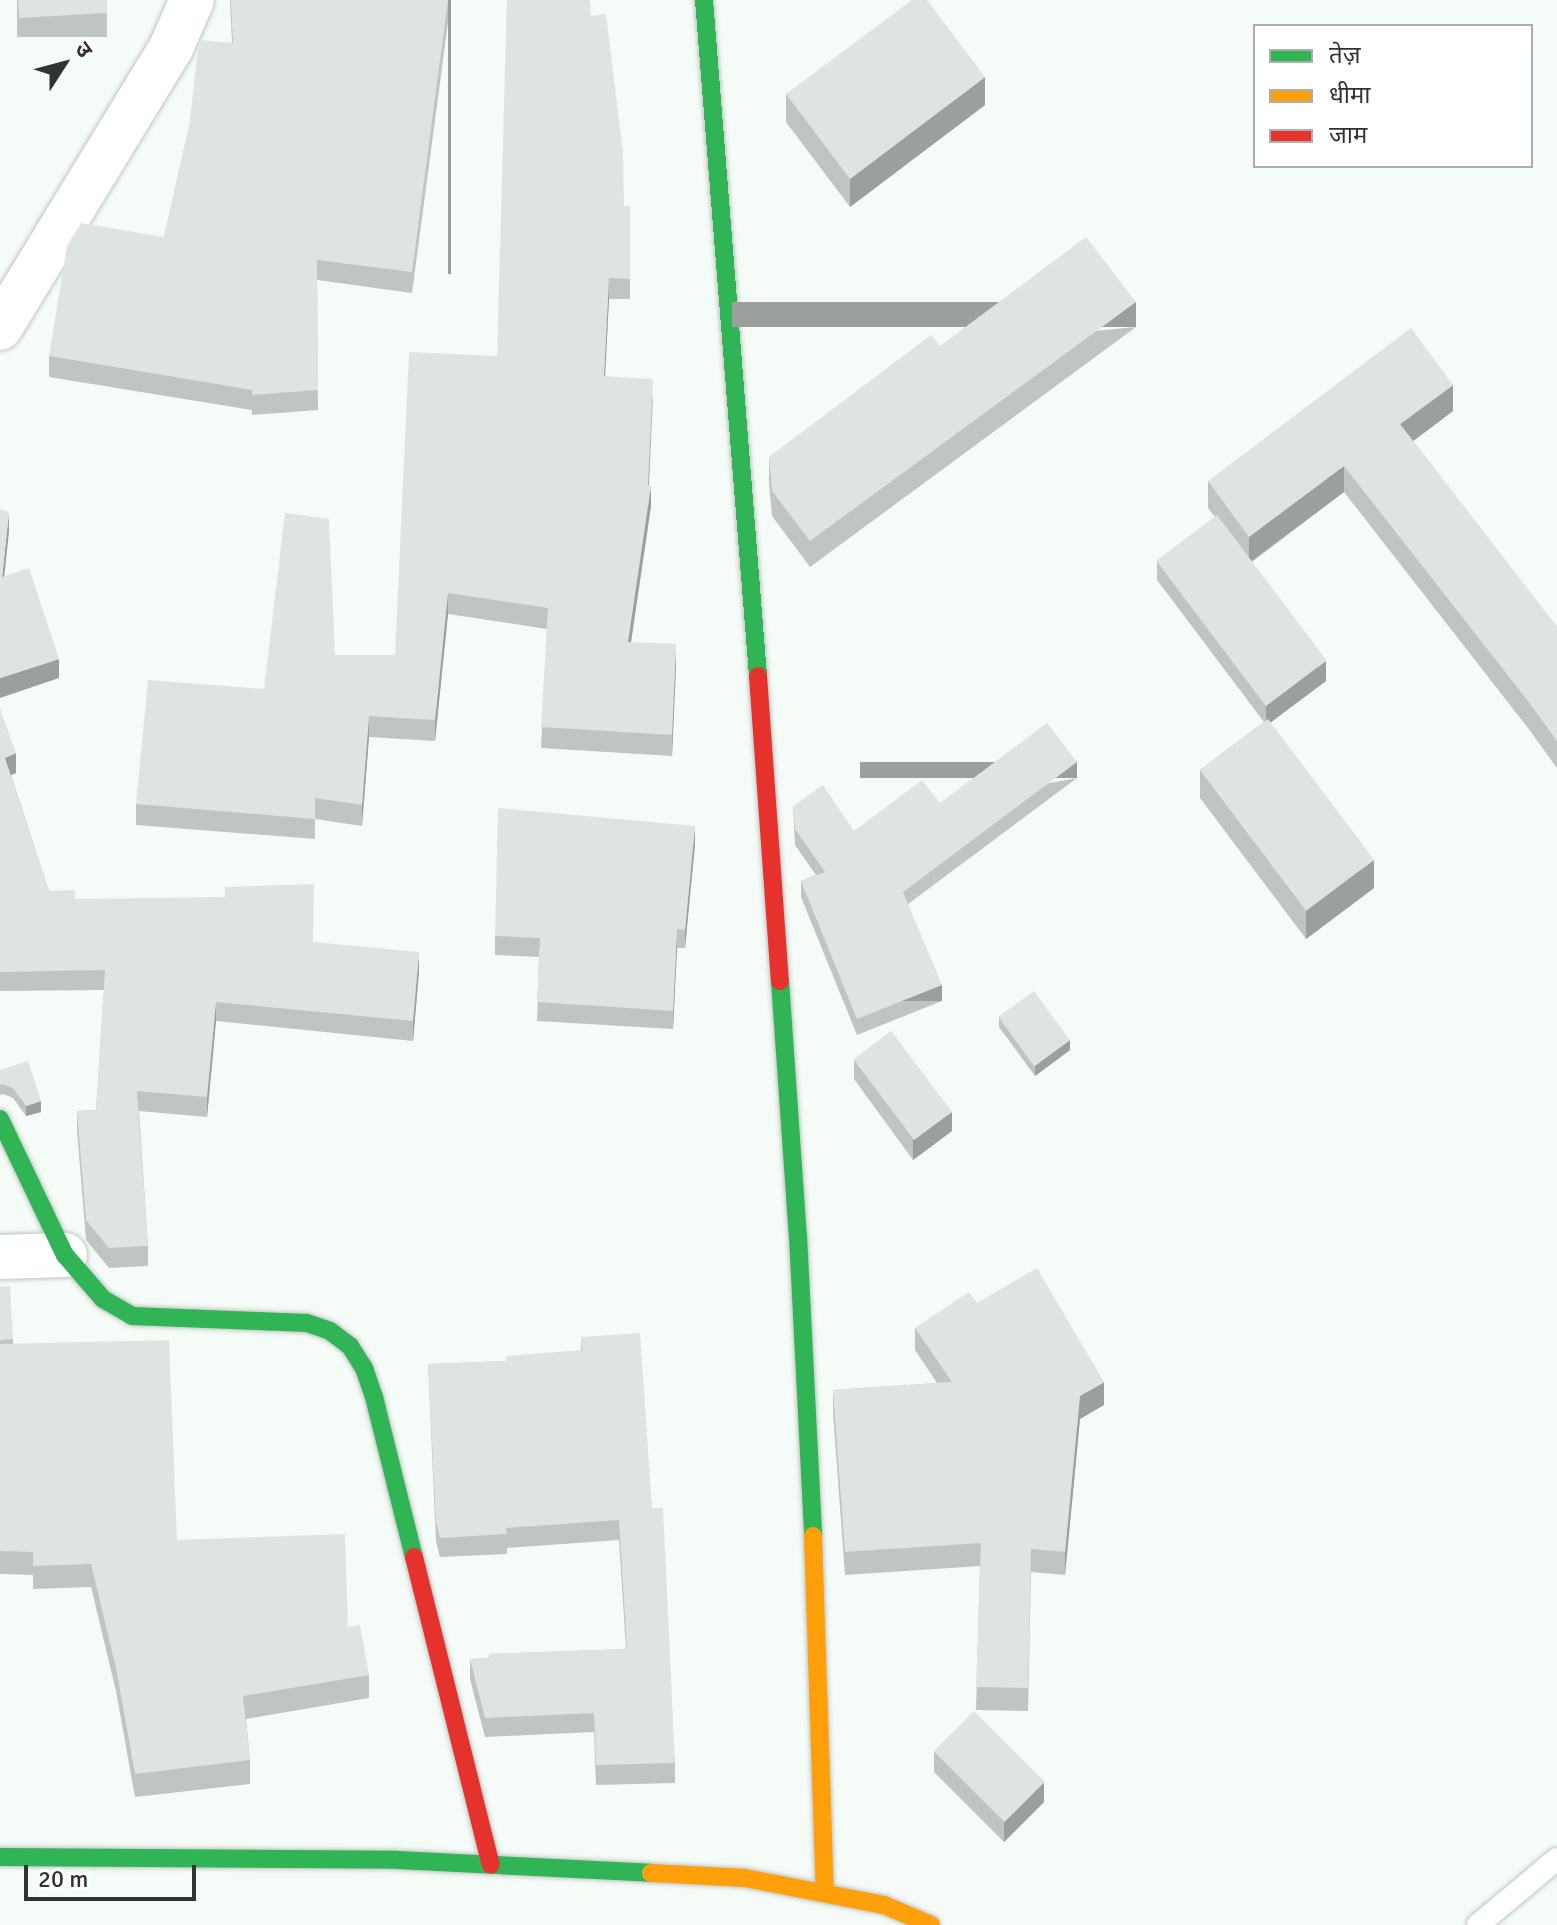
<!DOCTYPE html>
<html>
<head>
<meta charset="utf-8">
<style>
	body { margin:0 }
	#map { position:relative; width:1557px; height:1925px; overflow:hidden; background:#f5fcf7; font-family:Signika,"Noto Sans Devanagari",sans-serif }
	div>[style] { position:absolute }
	.roads { filter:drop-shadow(0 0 2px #c0c6c2) drop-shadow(0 0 2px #c0c6c2) }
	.lane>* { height:22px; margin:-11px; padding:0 11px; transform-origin:11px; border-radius:11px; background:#fefffe }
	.street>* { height:44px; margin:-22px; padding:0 22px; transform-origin:22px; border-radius:22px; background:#fefffe }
	.fast>* { height:18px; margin:-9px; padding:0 9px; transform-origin:9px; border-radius:9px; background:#30b455 }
	.slow>* { height:18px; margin:-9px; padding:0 9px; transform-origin:9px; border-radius:9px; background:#ff9f0a }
	.jam>* { height:18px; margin:-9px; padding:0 9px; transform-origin:9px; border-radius:9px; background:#e5322d }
	.wall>* { inset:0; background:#bfc5c1; transform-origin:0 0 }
	.shaded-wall>* { inset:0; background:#9ba09d; transform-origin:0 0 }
	.building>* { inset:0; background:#dee5e0; transform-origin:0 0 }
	span { translate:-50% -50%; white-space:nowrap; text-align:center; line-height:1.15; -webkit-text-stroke:8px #fff; paint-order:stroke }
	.legend { position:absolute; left:1253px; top:24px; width:280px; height:144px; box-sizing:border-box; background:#fff; border:2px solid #abaeac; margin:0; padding:10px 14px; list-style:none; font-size:24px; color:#2e3430 }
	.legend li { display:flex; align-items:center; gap:16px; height:40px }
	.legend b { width:40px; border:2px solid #abaeac }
	.north { position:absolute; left:24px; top:24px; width:80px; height:80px; -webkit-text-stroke:6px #fff; paint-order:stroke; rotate:54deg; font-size:22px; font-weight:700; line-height:32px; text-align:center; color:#2e3430 }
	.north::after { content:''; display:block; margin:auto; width:28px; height:36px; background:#2e3430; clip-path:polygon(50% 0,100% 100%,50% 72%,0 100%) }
	.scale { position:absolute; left:24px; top:1865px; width:172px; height:36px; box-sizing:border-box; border:4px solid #2e3430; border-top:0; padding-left:10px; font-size:24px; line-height:28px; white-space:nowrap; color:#2e3430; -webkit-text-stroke:6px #fff; paint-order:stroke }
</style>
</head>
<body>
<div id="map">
	<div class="roads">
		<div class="lane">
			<i style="left:1478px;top:1925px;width:103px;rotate:-39.9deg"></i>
		</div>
		<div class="street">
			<i style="left:0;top:328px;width:328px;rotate:-58.6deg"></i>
			<i style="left:171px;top:48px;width:52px;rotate:-66.4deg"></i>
			<i style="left:0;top:1257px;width:65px;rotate:-1.8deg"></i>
		</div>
		<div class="fast">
			<i style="left:704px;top:0;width:678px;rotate:85.43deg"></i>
			<i style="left:780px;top:981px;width:256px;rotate:86deg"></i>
			<i style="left:798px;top:1236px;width:300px;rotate:87.1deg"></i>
			<i style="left:0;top:1119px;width:151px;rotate:64.5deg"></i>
			<i style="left:65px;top:1255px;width:58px;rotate:49.2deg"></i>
			<i style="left:103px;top:1299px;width:34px;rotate:30deg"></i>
			<i style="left:132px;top:1316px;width:175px;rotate:2.3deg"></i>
			<i style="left:307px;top:1323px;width:24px;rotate:19deg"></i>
			<i style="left:330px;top:1331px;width:25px;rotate:37deg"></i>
			<i style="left:350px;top:1346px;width:26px;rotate:58deg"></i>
			<i style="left:364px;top:1368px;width:31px;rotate:71deg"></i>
			<i style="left:374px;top:1397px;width:165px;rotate:76deg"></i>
			<i style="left:0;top:1857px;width:398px;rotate:0.4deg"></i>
			<i style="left:398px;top:1860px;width:253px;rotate:2.9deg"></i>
		</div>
		<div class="slow">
			<i style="left:813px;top:1536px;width:355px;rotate:88.1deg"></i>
			<i style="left:651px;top:1873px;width:94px;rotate:3deg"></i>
			<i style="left:745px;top:1878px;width:142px;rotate:11deg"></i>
			<i style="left:884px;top:1905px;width:51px;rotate:23.1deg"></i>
		</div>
		<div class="jam">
			<i style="left:758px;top:676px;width:306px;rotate:85.9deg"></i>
			<i style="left:414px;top:1557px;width:317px;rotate:76deg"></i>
		</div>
	</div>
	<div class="wall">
		<i style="left:17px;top:0;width:90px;height:37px"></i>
		<i style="clip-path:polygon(230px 0,451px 0,412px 293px,317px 280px,318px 410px,252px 415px,252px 410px,49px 377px,49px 356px,164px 237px,189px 127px,232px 43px)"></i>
		<i style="clip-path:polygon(591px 16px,624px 206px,630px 206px,630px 299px,609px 299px,605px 376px,653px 399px,649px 485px,651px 506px,631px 642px,676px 665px,672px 756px,541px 748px,547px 629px,448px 614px,435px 741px,369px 737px,362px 826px,315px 819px,315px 839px,136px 825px,136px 804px,264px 689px,335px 655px,395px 655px,497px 356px)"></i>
		<i style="clip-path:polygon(786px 94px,985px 105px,850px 207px,786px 122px)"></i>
		<i style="clip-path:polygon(1136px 327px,810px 567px,772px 516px,769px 483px,769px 457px,940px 346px)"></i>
		<i style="clip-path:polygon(1453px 411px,1413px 441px,1557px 627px,1557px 768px,1528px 728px,1344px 492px,1252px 562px,1326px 681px,1270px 722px,1374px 888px,1306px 939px,1200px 798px,1200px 770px,1264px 722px,1157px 580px,1157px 561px,1215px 517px,1208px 508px,1208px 481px)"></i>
		<i style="clip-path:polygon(0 709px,16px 773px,11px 775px,49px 891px,75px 899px,313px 942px,419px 972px,413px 1041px,216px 1021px,207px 1117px,139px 1111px,148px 1246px,148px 1266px,109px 1268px,86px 1240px,77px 1131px,77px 1111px,96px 1110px,104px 990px,0 991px)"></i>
		<i style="clip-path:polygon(1077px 778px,908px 904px,942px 1001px,857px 1035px,801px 897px,801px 881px,816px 875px,795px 845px,793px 806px,854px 831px,940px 803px)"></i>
		<i style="clip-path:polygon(695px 844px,685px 948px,677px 948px,673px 1029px,537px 1021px,539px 957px,495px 955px,495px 936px)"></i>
		<i style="clip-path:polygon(999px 1017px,1070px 1050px,1035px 1076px,999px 1027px)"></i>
		<i style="clip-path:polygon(854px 1060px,952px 1131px,913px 1160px,854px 1079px)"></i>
		<i style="clip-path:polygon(0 1070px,41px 1112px,26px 1116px,13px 1098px,3px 1094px,0 1095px)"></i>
		<i style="clip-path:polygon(0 1287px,13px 1339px,13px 1344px,177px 1540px,348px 1627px,369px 1675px,369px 1698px,246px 1719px,250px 1760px,250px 1784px,135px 1797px,116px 1691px,91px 1587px,33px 1589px,33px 1575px,0 1574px)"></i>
		<i style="clip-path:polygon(977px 1303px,1104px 1405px,1080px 1419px,1065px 1575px,1031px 1572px,1028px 1711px,976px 1710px,980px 1566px,845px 1575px,833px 1413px,833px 1390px,937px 1383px,915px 1350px,915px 1328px)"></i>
		<i style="clip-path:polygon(581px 1337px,652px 1508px,675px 1763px,675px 1783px,596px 1785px,594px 1732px,485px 1737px,470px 1679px,470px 1659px,489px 1658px,489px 1654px,626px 1649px,619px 1540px,507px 1548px,507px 1554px,440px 1557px,436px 1541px,428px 1364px,506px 1361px,581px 1351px)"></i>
		<i style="clip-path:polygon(934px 1752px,1044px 1802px,1004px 1842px,934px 1772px)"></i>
	</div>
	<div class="shaded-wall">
		<i style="left:448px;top:0;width:3px;height:274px"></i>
		<i style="clip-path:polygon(985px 77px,985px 105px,850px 207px,850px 179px)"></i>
		<i style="clip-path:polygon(609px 278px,609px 299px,604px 397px,604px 376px)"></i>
		<i style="left:1136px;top:302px;width:25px;height:404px;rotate:90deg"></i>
		<i style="clip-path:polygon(653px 379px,648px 505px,651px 486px,651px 506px,628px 662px,628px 642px,648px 485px)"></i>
		<i style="clip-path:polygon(1453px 385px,1453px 411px,1400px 451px,1400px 424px)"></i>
		<i style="clip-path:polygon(1344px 466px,1344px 492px,1249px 563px,1249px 537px)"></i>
		<i style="clip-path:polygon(9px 512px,9px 532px,2px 597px,2px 577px)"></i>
		<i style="clip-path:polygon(448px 593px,448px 614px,435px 741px,435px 720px)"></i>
		<i style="clip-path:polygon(676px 644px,676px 665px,672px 756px,672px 735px)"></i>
		<i style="clip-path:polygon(59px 659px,59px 678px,0 698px,0 678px)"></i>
		<i style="clip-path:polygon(1326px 661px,1326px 681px,1266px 726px,1266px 706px)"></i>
		<i style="clip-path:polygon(369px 716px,369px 737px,362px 826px,362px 805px)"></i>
		<i style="clip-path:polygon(16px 753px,16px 773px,5px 778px,5px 758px)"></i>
		<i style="left:1077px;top:762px;width:16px;height:217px;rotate:90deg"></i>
		<i style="clip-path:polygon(695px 826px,695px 844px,685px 948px,685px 930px)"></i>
		<i style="clip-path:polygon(1374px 860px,1374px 888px,1306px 939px,1306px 911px)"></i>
		<i style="clip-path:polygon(677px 929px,677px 948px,673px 1029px,673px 1011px)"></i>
		<i style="clip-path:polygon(419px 952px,419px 972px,413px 1041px,413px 1021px)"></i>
		<i style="left:942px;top:985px;width:16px;height:92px;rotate:90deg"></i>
		<i style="clip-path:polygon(216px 1002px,216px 1021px,207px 1117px,207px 1097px)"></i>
		<i style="clip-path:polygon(1070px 1040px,1070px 1050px,1035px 1076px,1035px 1066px)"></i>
		<i style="clip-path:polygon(41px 1101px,41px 1112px,26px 1116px,26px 1106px)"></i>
		<i style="clip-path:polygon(952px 1112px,952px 1131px,913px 1160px,913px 1140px)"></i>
		<i style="clip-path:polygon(1104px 1382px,1104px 1405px,1080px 1419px,1065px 1575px,1065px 1552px,1080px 1396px)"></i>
		<i style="clip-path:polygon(1044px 1782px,1044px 1802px,1004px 1842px,1004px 1822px)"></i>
	</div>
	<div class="building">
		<i style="clip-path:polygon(18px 0,107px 0,107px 13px,19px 18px)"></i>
		<i style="clip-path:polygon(231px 0,448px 0,412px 272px,317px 260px,318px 390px,252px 395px,252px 390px,49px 356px,67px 246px,81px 223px,164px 237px,189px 127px,199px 40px,233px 43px)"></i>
		<i style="clip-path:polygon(507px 0,590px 0,591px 16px,606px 14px,623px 152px,624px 206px,630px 206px,630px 279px,609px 278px,604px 376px,653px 379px,648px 485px,651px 486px,628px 642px,676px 644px,672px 735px,541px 727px,548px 608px,448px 593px,435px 720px,369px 716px,362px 805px,315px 798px,315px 819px,136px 804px,148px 680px,264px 689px,285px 513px,329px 519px,335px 655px,395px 655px,409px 352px,497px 356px)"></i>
		<i style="clip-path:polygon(912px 0,927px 0,985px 77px,850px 179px,786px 94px)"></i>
		<i style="clip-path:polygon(1086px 237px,1136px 302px,810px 541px,772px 491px,769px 457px,931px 335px,940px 346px)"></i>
		<i style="clip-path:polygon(1411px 328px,1453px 385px,1400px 424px,1557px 627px,1557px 741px,1528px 701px,1344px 466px,1249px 537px,1208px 481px)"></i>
		<i style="clip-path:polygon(0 509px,9px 512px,2px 577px,29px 568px,59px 659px,0 678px)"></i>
		<i style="left:1217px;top:515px;width:182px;height:76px;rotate:53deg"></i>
		<i style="clip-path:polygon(0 709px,16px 753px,5px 758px,49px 891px,75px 890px,75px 899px,225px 897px,225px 887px,314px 884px,313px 942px,419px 952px,413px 1021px,216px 1002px,207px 1097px,137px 1091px,148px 1246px,109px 1248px,86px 1220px,77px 1111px,96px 1110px,105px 970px,0 972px)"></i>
		<i style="left:1268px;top:719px;width:176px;height:85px;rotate:53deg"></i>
		<i style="clip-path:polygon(1047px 723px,1077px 762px,903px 892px,942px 985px,857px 1019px,801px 881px,825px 872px,795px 829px,793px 806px,823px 785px,854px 831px,922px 780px,940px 803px)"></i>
		<i style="clip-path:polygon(498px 808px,695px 826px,685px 930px,677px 929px,673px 1011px,537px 1002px,540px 938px,495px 936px)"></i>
		<i style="left:1034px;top:991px;width:61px;height:44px;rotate:54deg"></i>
		<i style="left:891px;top:1031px;width:101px;height:47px;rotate:53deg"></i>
		<i style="clip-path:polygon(28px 1061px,41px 1101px,26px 1106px,13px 1088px,3px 1084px,0 1085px,0 1070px)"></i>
		<i style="clip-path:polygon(1037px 1268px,1104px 1382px,1080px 1396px,1065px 1552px,1031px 1549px,1028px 1688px,976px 1687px,981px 1543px,845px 1552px,833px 1390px,952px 1382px,915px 1328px,969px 1292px,977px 1303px)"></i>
		<i style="clip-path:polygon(10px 1286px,13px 1339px,0 1340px,0 1287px)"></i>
		<i style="clip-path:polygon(640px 1333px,652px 1508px,663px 1508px,675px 1763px,596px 1765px,594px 1713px,485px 1718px,470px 1659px,490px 1658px,489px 1654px,627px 1649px,619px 1520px,506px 1528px,507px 1534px,440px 1538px,436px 1522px,428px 1364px,506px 1361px,506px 1356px,582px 1350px,581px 1337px)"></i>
		<i style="clip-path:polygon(169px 1340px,177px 1540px,345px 1534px,348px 1627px,360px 1625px,369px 1675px,243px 1696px,250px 1760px,135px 1774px,116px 1668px,91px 1564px,33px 1566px,33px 1552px,0 1551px,0 1344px)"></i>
		<i style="left:974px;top:1711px;width:100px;height:57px;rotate:45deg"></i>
	</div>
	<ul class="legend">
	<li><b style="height:10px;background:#30b455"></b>तेज़</li>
	<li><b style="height:10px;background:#ff9f0a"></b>धीमा</li>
	<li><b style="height:10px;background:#e5322d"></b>जाम</li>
	</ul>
	<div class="north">उ</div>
	<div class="scale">20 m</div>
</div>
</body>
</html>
